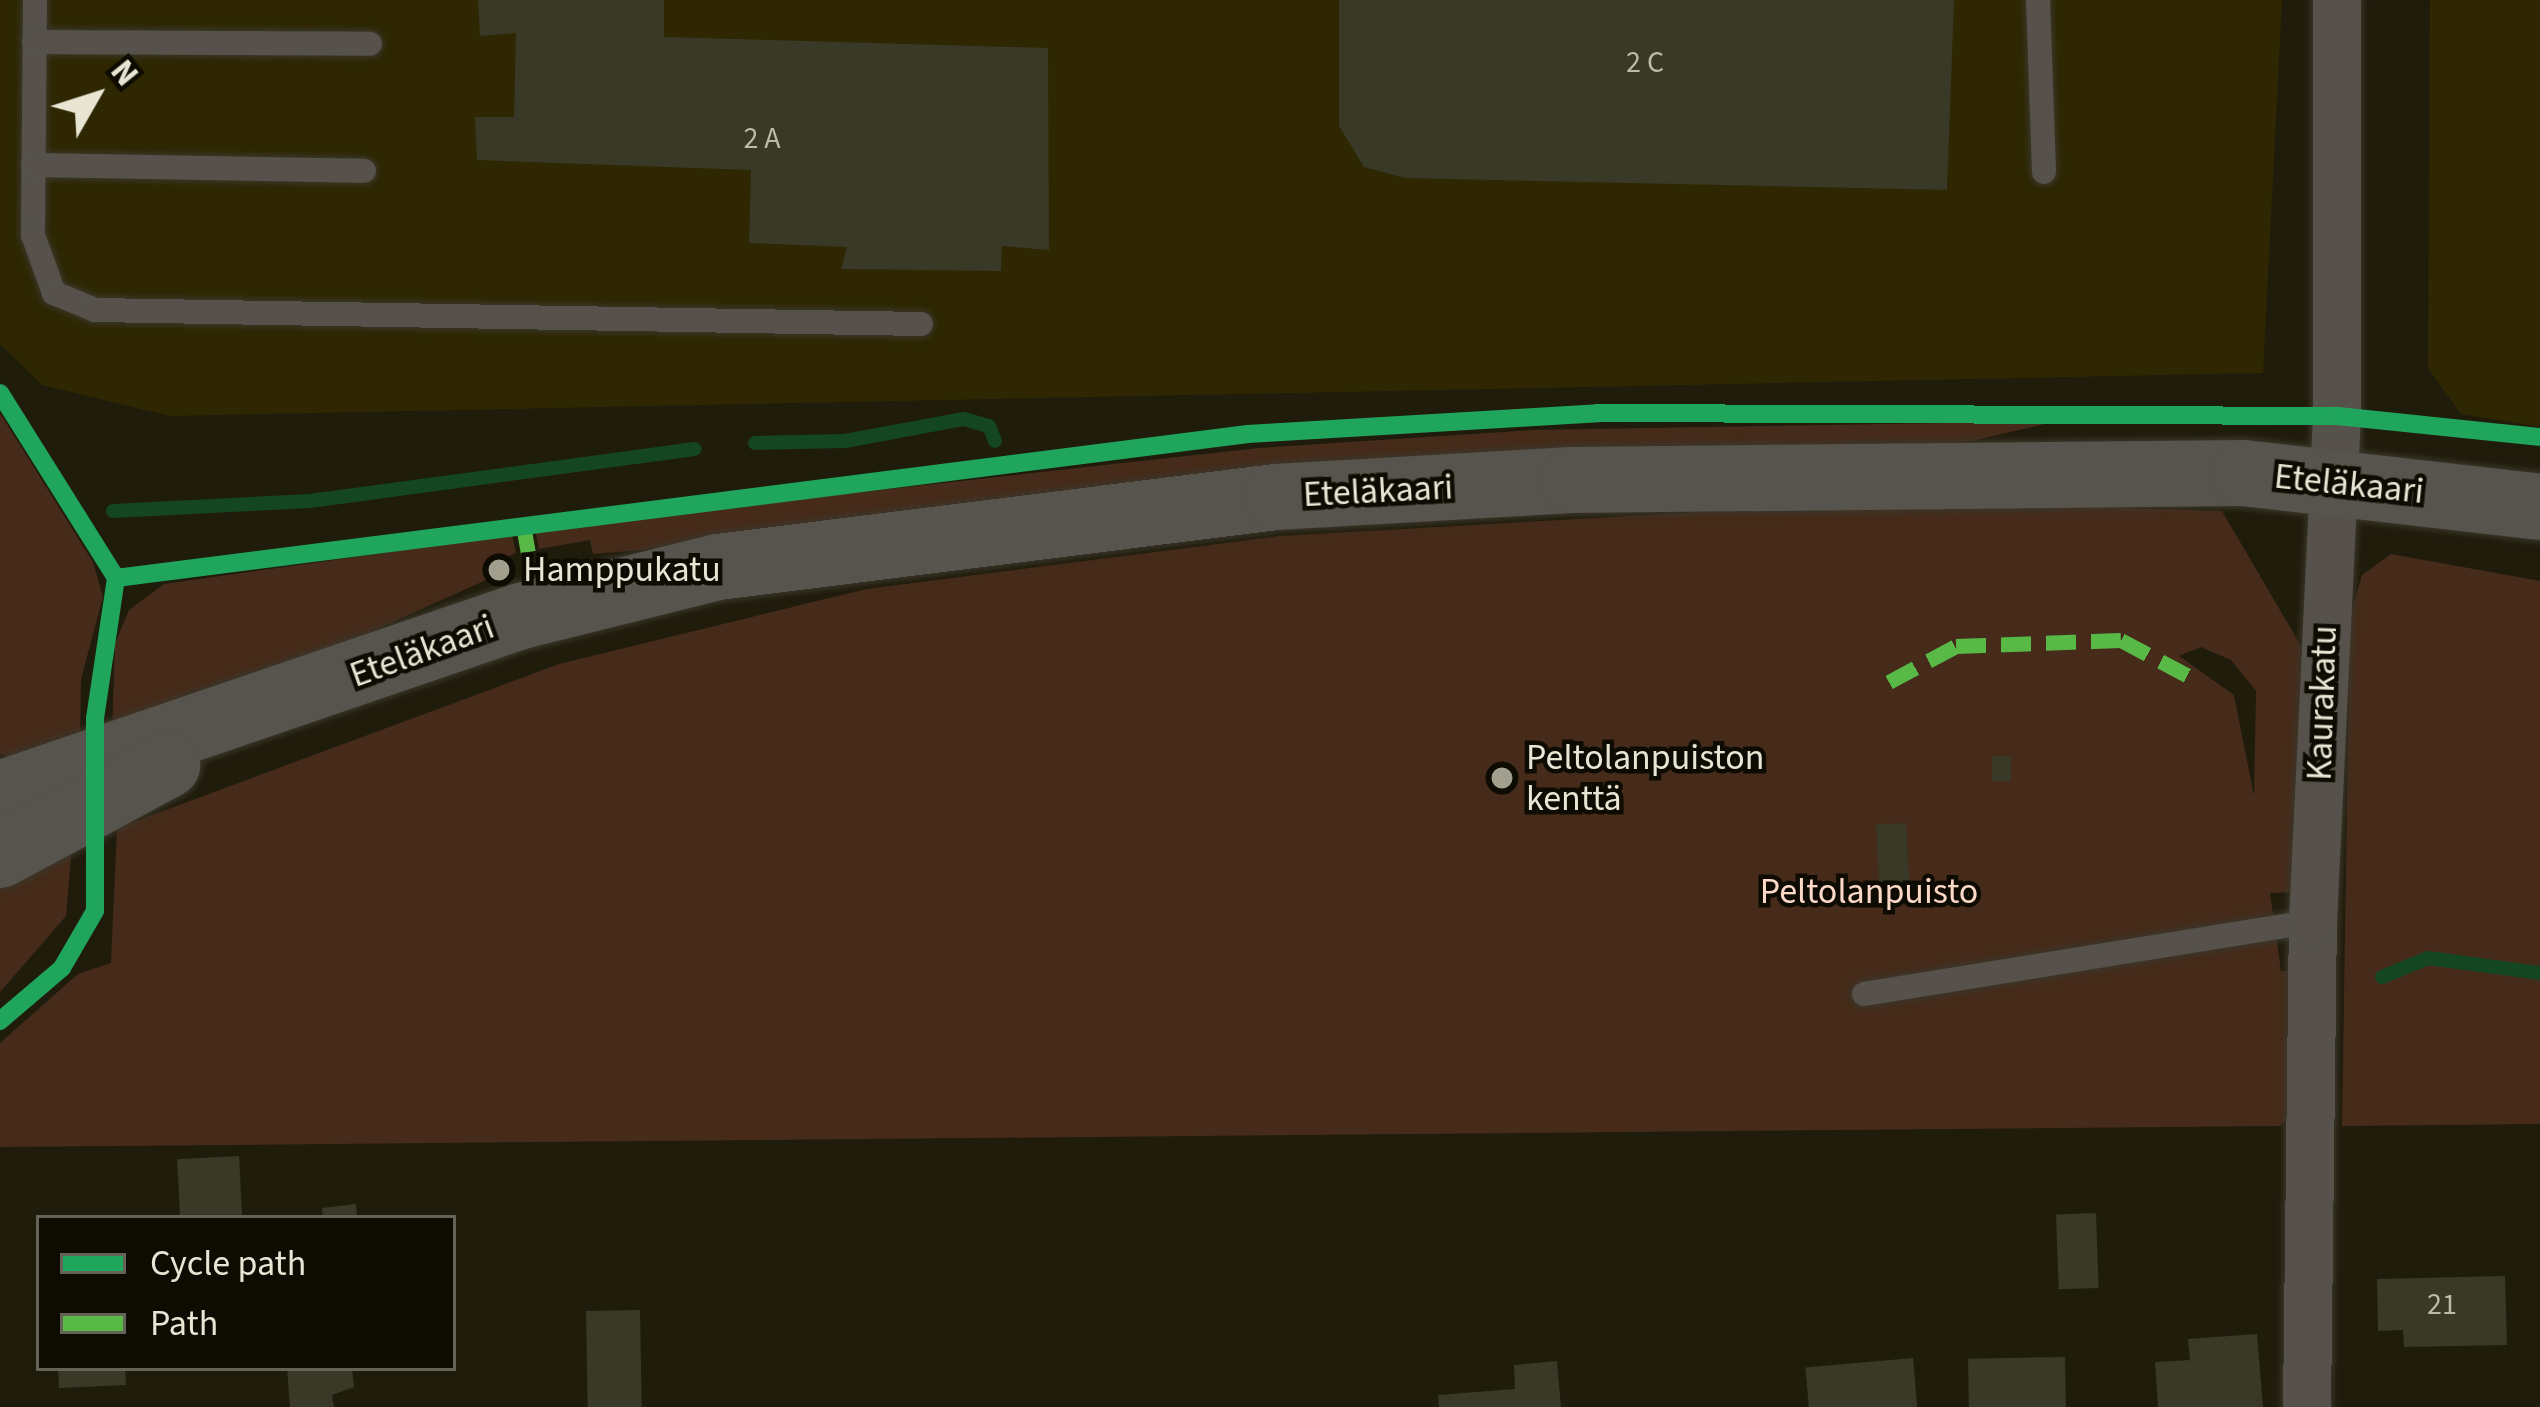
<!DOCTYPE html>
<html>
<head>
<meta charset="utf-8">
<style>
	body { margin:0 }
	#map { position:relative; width:2540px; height:1407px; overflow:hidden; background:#201c0c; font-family:"Source Sans 3",sans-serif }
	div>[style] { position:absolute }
	.built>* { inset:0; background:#2e2702 }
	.green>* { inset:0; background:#462b1a }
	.stream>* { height:14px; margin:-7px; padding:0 7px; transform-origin:7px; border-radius:7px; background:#154622 }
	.building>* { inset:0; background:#383926; transform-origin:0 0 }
	.roads { filter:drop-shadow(0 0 3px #3a372a) drop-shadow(0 0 3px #3a372a) }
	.service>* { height:24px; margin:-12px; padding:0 12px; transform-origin:12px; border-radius:12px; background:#56524b }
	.minor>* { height:48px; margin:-24px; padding:0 24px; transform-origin:24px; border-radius:24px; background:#56524b }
	.secondary>* { height:66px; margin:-33px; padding:0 33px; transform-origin:33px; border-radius:33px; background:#57534d }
	.quiet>* { height:15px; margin-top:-7.5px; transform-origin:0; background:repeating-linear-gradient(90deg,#58b947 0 30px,transparent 0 45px) }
	.cycleway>* { height:18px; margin:-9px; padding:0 9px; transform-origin:9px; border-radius:9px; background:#20a55d }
	.dots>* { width:33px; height:33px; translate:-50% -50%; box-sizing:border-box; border:6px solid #0e0c02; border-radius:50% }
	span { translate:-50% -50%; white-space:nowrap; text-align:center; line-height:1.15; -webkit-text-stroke:9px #0e0c02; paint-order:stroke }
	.number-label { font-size:30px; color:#bcbaa8 }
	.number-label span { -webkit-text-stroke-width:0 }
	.street-label { font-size:36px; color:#e8e5d4 }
	.poi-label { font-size:36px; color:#e8e5d4 }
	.left { translate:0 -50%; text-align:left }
	.park-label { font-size:36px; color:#fcd8c7 }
	.legend { position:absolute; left:36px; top:1215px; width:420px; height:156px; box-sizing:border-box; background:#0e0c02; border:3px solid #656356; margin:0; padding:15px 21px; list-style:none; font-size:36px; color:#e8e5d4 }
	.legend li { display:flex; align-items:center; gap:24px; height:60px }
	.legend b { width:60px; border:3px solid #656356 }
	.north { position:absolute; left:36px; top:36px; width:120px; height:120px; -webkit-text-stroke:9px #0e0c02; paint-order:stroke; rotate:51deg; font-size:33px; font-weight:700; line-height:48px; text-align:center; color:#e8e5d4 }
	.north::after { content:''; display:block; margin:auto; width:42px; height:54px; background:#e8e5d4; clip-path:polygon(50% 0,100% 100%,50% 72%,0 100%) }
</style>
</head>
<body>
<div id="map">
	<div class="built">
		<i style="clip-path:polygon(0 0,2282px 0,2263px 373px,170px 416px,42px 385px,0 344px)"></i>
		<i style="clip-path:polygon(2430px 0,2540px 0,2540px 427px,2461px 414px,2428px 368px)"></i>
	</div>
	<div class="green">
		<i style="clip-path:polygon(0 413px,93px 562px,103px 597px,81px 679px,80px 745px,22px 762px,0 754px)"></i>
		<i style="clip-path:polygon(2057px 421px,1972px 441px,593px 554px,590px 540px,539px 549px,535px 528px,1259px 448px,1532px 430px)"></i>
		<i style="clip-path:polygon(evenodd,2095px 507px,2222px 511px,2301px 646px,2291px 892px,2270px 893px,2281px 971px,2290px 971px,2290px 1116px,2280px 1126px,0 1147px,0 1043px,78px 974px,111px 963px,117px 828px,559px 664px,866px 589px,1279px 536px,1735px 510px,2095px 507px,2201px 647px,2231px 660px,2256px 691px,2254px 796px,2234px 695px,2179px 656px,2201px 647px)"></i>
		<i style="clip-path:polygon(512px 535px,516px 553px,490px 564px,493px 577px,271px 677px,112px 733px,115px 644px,129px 610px,164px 584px)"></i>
		<i style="clip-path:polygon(2391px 554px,2540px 581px,2540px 1124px,2342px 1126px,2350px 617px,2362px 575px)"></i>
		<i style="clip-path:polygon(72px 846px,66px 916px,0 992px,0 881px)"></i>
	</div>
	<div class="stream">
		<i style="left:755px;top:443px;width:90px;rotate:-1.3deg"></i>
		<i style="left:845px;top:441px;width:121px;rotate:-10.5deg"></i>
		<i style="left:964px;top:419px;width:26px;rotate:16deg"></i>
		<i style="left:989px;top:426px;width:16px;rotate:68deg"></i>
		<i style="left:113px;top:511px;width:197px;rotate:-2.9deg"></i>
		<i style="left:310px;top:501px;width:388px;rotate:-7.7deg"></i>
		<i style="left:2382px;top:977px;width:50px;rotate:-22.4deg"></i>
		<i style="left:2428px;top:958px;width:113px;rotate:7.6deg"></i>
	</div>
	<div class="building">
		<i style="clip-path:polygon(478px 0,664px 0,664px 37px,1048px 48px,1049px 250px,1002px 246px,1001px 271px,841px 269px,847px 247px,749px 243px,751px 170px,477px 160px,475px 117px,514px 117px,516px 33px,480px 36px)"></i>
		<i style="clip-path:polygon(1339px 0,1954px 0,1947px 190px,1405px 178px,1364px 167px,1339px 126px)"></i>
		<i style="left:2011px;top:756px;width:25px;height:19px;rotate:90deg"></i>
		<i style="left:1906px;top:823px;width:69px;height:30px;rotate:87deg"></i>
		<i style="left:239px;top:1156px;width:62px;height:62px;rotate:87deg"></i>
		<i style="clip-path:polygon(356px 1204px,357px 1218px,323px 1218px,322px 1208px)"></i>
		<i style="left:2096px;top:1213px;width:75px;height:40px;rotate:88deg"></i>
		<i style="clip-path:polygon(2505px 1276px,2507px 1345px,2404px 1347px,2403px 1330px,2378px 1331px,2377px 1279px)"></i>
		<i style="left:640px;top:1310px;width:97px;height:54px;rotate:89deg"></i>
		<i style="clip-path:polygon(2257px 1334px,2263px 1407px,2158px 1407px,2155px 1362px,2190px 1360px,2188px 1339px)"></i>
		<i style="left:2065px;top:1357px;width:50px;height:97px;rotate:89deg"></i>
		<i style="left:1913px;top:1358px;width:49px;height:108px;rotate:85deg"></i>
		<i style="clip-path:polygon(1557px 1361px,1561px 1407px,1439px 1407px,1438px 1395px,1515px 1389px,1514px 1365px)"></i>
		<i style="clip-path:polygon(58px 1368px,125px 1368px,126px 1385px,59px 1388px)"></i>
		<i style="clip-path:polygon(287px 1368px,352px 1368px,354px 1387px,332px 1395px,334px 1407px,290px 1407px)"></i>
	</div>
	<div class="roads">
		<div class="service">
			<i style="left:35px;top:0;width:235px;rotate:90.5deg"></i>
			<i style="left:33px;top:235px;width:62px;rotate:70.1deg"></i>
			<i style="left:54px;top:293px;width:44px;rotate:22.5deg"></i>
			<i style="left:95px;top:310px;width:826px;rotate:0.97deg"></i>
			<i style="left:2038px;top:0;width:172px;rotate:88deg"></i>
			<i style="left:34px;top:42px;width:336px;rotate:0.3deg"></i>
			<i style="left:33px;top:165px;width:331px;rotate:1deg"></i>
			<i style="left:1864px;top:994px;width:455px;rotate:-9.2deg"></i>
		</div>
		<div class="minor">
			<i style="left:2307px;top:1407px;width:486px;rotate:-89.3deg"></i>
			<i style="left:2313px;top:921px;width:506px;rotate:-87.28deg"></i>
			<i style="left:2337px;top:416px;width:416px;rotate:-90deg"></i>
		</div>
		<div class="secondary">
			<i style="left:0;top:794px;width:551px;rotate:-18.86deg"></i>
			<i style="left:521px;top:616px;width:203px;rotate:-14deg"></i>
			<i style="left:718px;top:567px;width:562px;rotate:-7.15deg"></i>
			<i style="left:1276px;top:497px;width:296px;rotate:-3.3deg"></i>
			<i style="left:1572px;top:480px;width:671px;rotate:-0.6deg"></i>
			<i style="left:2243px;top:473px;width:299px;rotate:6.5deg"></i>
			<i style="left:0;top:855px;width:190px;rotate:-28.3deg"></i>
		</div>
	</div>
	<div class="quiet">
		<i style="left:523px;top:522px;width:41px;rotate:80.1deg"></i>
		<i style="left:1889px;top:682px;width:76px;rotate:-28.2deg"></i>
		<i style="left:1956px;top:646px;width:165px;rotate:-2.1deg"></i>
		<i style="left:2121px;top:640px;width:87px;rotate:28deg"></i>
	</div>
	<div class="cycleway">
		<i style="left:0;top:393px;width:218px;rotate:57.9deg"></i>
		<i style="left:116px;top:578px;width:143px;rotate:98.5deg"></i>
		<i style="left:95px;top:719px;width:192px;rotate:90deg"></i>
		<i style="left:95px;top:911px;width:66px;rotate:120.1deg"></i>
		<i style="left:62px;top:968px;width:82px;rotate:139.5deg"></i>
		<i style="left:116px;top:578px;width:1141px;rotate:-7.25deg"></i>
		<i style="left:1248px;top:434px;width:350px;rotate:-3.4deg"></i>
		<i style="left:1597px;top:413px;width:740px;rotate:0.23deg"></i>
		<i style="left:2337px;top:416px;width:204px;rotate:5.9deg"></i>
	</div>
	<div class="dots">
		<i style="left:499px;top:570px;background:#a29f8e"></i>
		<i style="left:1502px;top:778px;background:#a29f8e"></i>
	</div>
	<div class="number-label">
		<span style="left:1645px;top:63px">2 C</span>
		<span style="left:762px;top:139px">2 A</span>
		<span style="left:2442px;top:1305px">21</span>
	</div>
	<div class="street-label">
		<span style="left:2349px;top:484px;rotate:6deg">Eteläkaari</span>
		<span style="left:1378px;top:491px;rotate:-3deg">Eteläkaari</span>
		<span style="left:422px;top:651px;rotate:-20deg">Eteläkaari</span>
		<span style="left:2322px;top:703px;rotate:-88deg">Kaurakatu</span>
	</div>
	<div class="poi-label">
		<span class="left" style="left:523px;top:570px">Hamppukatu</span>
		<span class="left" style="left:1526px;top:778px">Peltolanpuiston<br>kenttä</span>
	</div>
	<div class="park-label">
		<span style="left:1869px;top:892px">Peltolanpuisto</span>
	</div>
	<ul class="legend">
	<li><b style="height:15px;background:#20a55d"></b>Cycle path</li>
	<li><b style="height:15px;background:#58b947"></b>Path</li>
	</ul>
	<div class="north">N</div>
</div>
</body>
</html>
